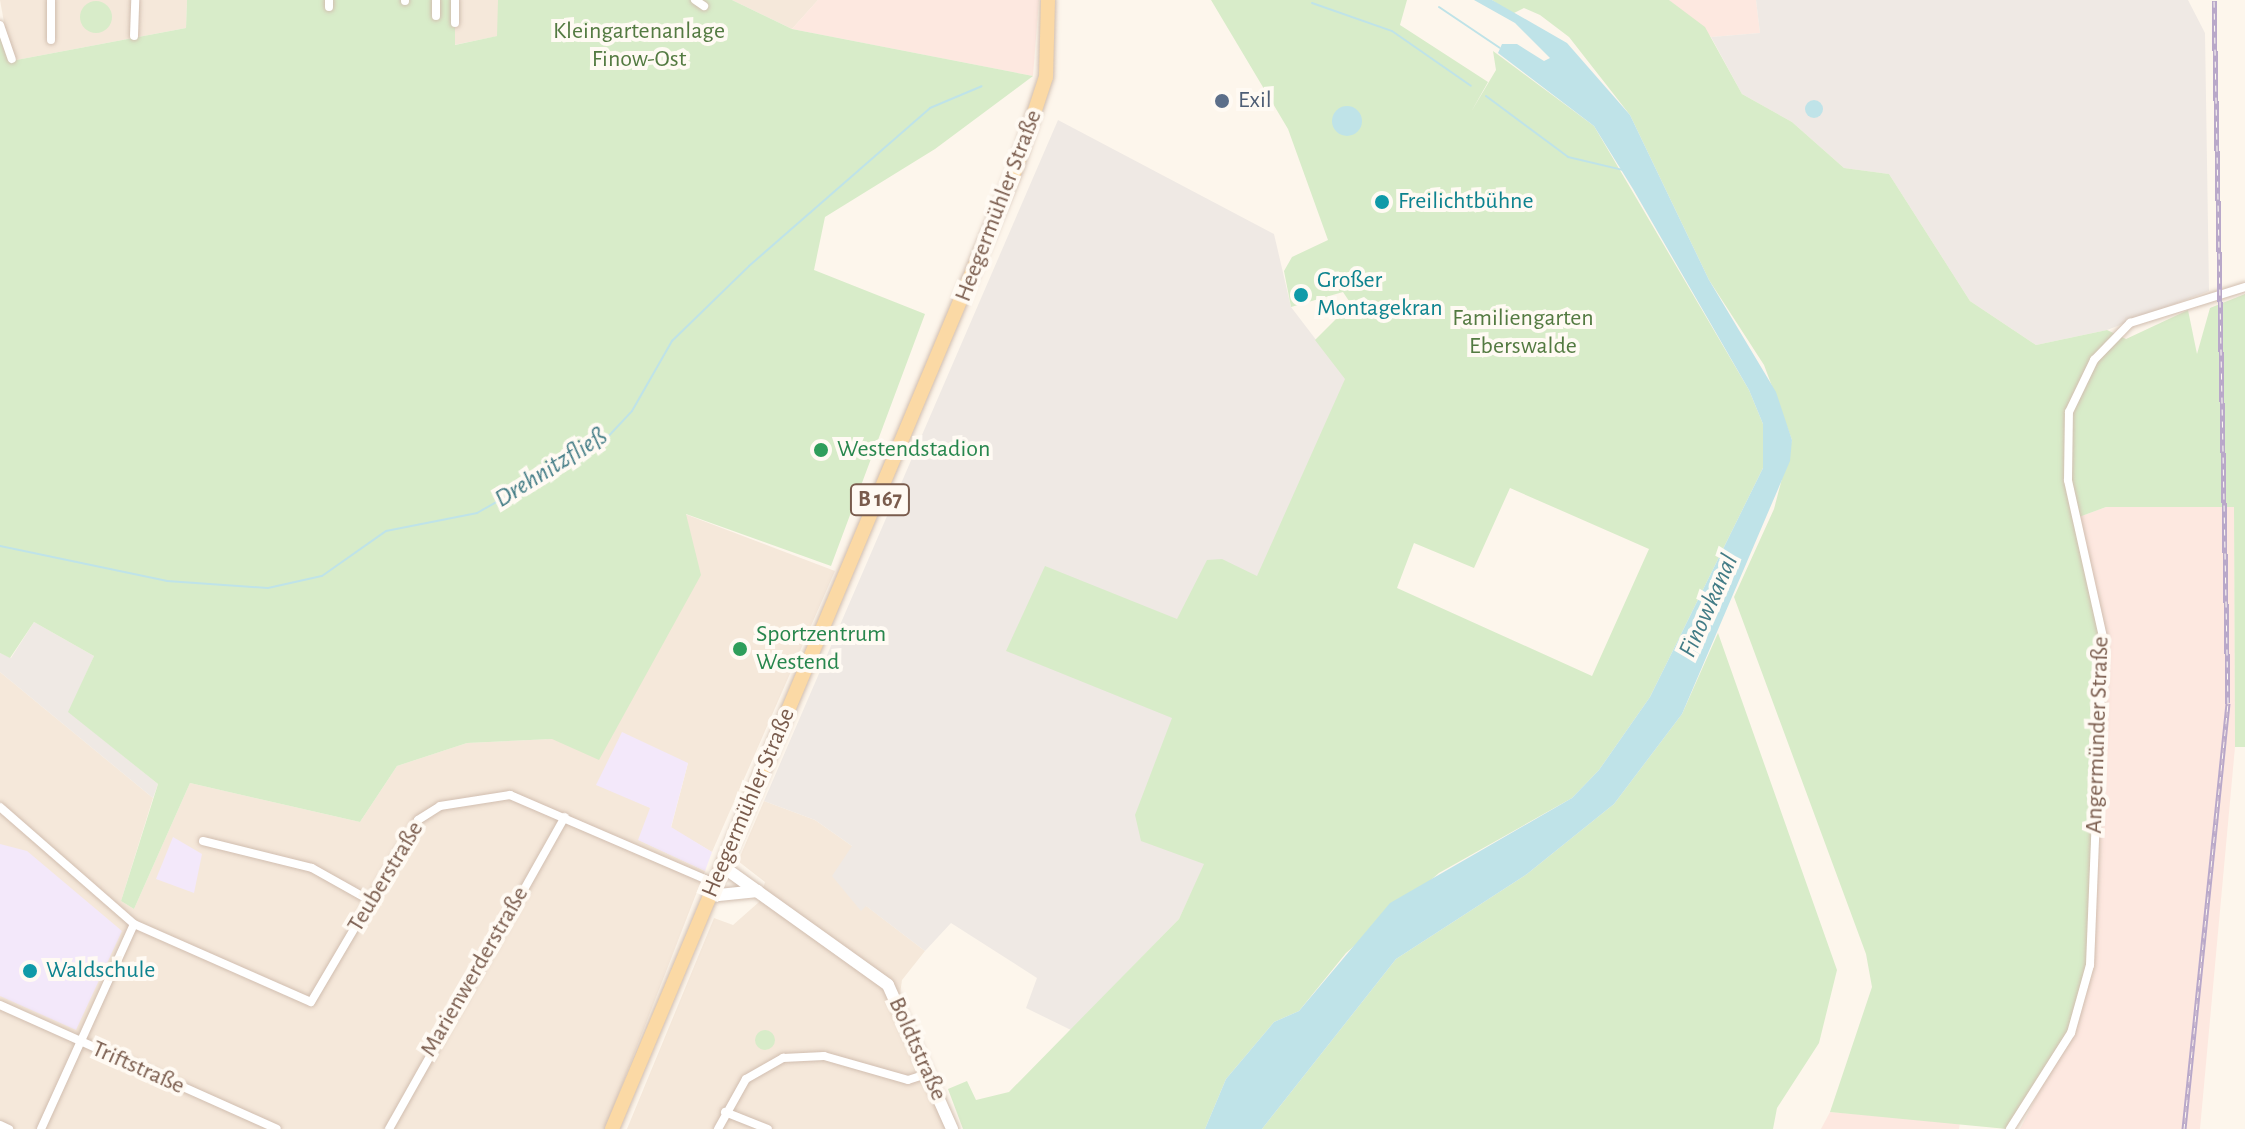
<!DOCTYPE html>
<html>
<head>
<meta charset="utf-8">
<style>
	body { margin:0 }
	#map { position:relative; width:2245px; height:1129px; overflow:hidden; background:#fdf6ec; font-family:"Alegreya Sans",sans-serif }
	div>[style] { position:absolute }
	.residential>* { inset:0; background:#f5e8da }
	.commercial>* { inset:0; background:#fde8e0 }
	.industrial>* { inset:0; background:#efe9e4 }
	.education>* { inset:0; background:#f3e8fa }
	.green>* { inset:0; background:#d8ecc9 }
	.round { border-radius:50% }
	.water>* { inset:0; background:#bfe3e8 }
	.stream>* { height:2px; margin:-1px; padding:0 1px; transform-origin:1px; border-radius:1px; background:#bfe3e8 }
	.roads { filter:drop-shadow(0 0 2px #d1beb0) drop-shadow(0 0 2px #d1beb0) }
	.street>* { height:8px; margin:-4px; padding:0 4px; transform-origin:4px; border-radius:4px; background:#fff }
	.secondary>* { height:12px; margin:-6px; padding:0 6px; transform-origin:6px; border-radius:6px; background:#fff }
	.primary>* { height:14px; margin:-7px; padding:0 7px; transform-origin:7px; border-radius:7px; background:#fbd9a5 }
	.rail>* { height:5px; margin-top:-2.5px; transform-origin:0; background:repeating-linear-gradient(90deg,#fffaf3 0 6px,#b9a8c9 0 12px); box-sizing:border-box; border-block:2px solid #b9a8c9 }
	.dots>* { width:22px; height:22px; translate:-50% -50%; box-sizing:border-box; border:4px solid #fffaf3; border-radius:50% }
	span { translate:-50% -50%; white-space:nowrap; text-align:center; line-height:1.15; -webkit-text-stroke:8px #fffaf3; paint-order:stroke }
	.shield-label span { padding:2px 6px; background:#fffaf3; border:2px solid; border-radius:6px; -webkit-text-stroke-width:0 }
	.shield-label { font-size:22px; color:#7a5c4d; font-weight:700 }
	.park-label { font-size:24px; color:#537a41 }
	.service-label { font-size:24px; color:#4e5e75 }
	.left { translate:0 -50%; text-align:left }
	.culture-label { font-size:24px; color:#0d838f }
	.street-label { font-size:24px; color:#7a5c4d }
	.leisure-label { font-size:24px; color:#27864d }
	.water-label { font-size:26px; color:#437c86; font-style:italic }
</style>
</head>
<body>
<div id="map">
	<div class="residential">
		<i style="clip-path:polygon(0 0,187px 0,186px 28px,11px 61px)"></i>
		<i style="clip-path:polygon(403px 0,498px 0,498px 36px,454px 45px)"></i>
		<i style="clip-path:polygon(732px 0,818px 0,792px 29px)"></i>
		<i style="clip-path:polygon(685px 514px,835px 571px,712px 852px,671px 828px,688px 763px,596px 784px,651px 808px,639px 840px,705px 871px,605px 1129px,0 1129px,0 672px,153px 798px,121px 901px,134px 909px,190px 783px,360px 822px,397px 766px,467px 743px,552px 739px)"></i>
		<i style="clip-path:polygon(764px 801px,815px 820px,852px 846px,865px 905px,925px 951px,902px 980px,899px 1001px,952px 1129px,627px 1129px,714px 918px,733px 925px,759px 902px,765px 882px,738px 861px)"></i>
	</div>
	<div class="commercial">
		<i style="clip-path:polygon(818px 0,1039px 0,1033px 76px,792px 29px)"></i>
		<i style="clip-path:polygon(1669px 0,1756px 0,1760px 33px,1711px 37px)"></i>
		<i style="clip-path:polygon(2234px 506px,2235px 747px,2200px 1129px,2020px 1129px,2058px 1054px,2103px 637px,2079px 517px,2106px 507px)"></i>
		<i style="clip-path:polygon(1830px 1112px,1960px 1122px,1959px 1129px,1821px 1129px)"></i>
	</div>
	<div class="industrial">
		<i style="clip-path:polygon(1756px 0,2188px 0,2205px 33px,2209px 291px,2107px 330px,2036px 345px,1970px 301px,1889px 174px,1844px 168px,1792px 122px,1742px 94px,1711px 37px,1760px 33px)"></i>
		<i style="clip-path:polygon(1058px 120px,1274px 234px,1291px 307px,1346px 379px,1152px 818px,1158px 843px,1205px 864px,1179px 919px,1071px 1030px,1026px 1008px,1037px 978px,951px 923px,925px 951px,866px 906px,861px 911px,832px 876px,852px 846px,815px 820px,764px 801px)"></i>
		<i style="clip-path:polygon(34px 622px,94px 656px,69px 712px,158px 784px,153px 798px,0 672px,0 653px,11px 658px)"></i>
	</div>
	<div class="education">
		<i style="clip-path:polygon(622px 732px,688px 763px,671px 827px,712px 852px,705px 871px,638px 840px,650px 808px,596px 785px)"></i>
		<i style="clip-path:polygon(173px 837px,202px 854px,194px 893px,156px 879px)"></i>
		<i style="clip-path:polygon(0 844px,27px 851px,122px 931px,76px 1030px,0 996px)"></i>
	</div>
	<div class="green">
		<i style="clip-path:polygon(187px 0,455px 0,455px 45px,497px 36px,498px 0,732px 0,792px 29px,1033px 76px,935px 149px,825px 217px,814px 270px,925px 314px,831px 566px,686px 514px,701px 575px,599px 760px,552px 739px,467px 743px,397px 766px,360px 822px,190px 783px,134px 909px,121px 901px,158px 784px,68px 712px,94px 656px,34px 622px,10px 658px,0 653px,0 33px,11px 61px,186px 28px)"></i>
		<i style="clip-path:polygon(evenodd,1211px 0,1407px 0,1400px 25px,1488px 82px,1471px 112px,1496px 70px,1493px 51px,1594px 126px,1749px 390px,1763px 424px,1763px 468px,1650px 697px,1599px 770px,1572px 798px,1439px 873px,1346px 953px,1299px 1011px,1274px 1022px,1226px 1079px,1205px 1129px,963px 1129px,948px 1089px,967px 1081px,976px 1100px,1009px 1092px,1179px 919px,1204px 864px,1141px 841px,1135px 815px,1172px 718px,1006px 651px,1045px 566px,1177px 619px,1207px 560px,1222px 559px,1257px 576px,1345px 379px,1315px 340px,1351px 304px,1343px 292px,1291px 307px,1284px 271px,1292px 257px,1328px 240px,1288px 129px,1211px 0,1510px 488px,1649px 549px,1592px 676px,1397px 588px,1414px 543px,1474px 568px,1510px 488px)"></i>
		<i style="clip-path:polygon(1492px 0,1669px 0,1705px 27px,1742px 94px,1792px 122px,1844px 168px,1889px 174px,1970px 301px,2036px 345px,2107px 330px,2126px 339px,2188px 310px,2197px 354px,2210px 308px,2245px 294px,2245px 747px,2235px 747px,2234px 507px,2106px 507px,2079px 517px,2103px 637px,2092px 945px,2079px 1012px,2007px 1129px,1830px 1112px,1872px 987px,1866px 954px,1734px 597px,1774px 509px,1792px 440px,1764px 365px,1709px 280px,1630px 115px,1569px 37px,1540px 15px,1524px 8px,1512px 14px)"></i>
		<i class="round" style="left:80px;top:1px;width:32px;height:32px"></i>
		<i style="clip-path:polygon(1718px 633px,1837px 970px,1819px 1043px,1777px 1108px,1773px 1129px,1262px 1129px,1396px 959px,1527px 874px,1614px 804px,1682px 714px)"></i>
		<i class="round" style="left:755px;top:1030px;width:20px;height:20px"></i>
	</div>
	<div class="water">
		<i style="clip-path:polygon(1474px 0,1492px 0,1567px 43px,1630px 115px,1709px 280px,1776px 392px,1792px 440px,1790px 461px,1682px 714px,1614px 804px,1527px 874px,1396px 959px,1262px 1129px,1205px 1129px,1226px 1079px,1274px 1022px,1299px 1011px,1390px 903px,1572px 798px,1599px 770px,1650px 697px,1763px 468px,1763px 424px,1749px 390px,1633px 189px,1594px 126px,1498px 53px,1502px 44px,1517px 44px,1544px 61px,1550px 58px,1515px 23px)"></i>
		<i class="round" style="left:1805px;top:100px;width:18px;height:18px"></i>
		<i class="round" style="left:1332px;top:106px;width:30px;height:30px"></i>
	</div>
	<div class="stream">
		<i style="left:1312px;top:3px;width:85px;rotate:19.3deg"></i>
		<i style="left:1392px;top:31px;width:96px;rotate:34.8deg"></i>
		<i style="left:1439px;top:7px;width:73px;rotate:33.9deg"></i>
		<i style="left:1486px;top:96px;width:102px;rotate:36.6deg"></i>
		<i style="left:1568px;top:157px;width:57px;rotate:13.3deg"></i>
		<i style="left:0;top:546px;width:171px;rotate:11.8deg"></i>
		<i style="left:167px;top:581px;width:101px;rotate:4deg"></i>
		<i style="left:268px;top:588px;width:55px;rotate:-12.5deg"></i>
		<i style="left:322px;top:576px;width:78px;rotate:-35.1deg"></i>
		<i style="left:386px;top:531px;width:93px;rotate:-11.2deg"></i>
		<i style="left:477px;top:513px;width:145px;rotate:-29.4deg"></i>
		<i style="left:603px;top:442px;width:42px;rotate:-46.9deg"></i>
		<i style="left:632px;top:411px;width:81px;rotate:-60.3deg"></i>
		<i style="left:672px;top:341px;width:107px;rotate:-44.2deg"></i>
		<i style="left:749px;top:266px;width:240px;rotate:-41.1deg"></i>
		<i style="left:930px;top:108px;width:56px;rotate:-22.9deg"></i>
	</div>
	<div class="roads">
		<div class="street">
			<i style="left:695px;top:0;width:11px;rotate:34deg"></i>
			<i style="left:405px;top:1px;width:1px;rotate:-90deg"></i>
			<i style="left:329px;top:7px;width:7px;rotate:-90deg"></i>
			<i style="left:436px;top:16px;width:16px;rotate:-90deg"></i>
			<i style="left:455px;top:23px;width:23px;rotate:-90deg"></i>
			<i style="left:0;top:25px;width:36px;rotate:71deg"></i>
			<i style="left:134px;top:36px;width:36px;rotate:-88deg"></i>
			<i style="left:51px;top:40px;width:40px;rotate:-90deg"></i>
			<i style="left:0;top:807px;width:178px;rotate:41.1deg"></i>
			<i style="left:134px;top:924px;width:193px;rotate:23.8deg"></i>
			<i style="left:311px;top:1002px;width:211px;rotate:-59.5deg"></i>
			<i style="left:418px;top:820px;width:26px;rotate:-32deg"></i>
			<i style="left:440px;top:806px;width:71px;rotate:-8.9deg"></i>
			<i style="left:510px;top:795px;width:222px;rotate:23.3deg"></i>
			<i style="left:203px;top:841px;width:112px;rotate:13.9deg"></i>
			<i style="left:312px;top:868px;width:68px;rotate:29.2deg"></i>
			<i style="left:0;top:1005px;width:303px;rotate:24.1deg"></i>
			<i style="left:725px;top:1112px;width:46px;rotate:21.6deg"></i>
			<i style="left:0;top:1125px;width:10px;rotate:24deg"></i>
			<i style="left:41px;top:1129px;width:225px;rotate:-65.6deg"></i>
			<i style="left:389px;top:1129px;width:358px;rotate:-60.6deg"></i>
			<i style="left:718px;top:1129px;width:57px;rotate:-60.8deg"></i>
			<i style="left:746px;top:1079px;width:43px;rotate:-29.6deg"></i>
			<i style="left:783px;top:1058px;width:41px;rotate:-2.8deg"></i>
			<i style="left:824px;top:1056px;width:87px;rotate:15.9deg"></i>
			<i style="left:908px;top:1080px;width:22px;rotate:-18deg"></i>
			<i style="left:2010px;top:1129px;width:114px;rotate:-57.6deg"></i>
			<i style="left:2071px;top:1033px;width:71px;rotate:-74.4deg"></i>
			<i style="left:2090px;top:965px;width:328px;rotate:-87.7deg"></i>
			<i style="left:2103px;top:637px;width:161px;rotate:-102.6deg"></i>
			<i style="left:2068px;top:480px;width:68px;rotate:-89.2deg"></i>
			<i style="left:2069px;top:412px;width:58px;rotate:-64.3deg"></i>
			<i style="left:2094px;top:360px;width:52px;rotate:-45.8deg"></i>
			<i style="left:2130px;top:323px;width:121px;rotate:-17.4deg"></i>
		</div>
		<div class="secondary">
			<i style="left:722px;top:866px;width:204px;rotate:35.6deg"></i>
			<i style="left:888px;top:985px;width:158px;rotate:66deg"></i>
			<i style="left:709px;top:896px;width:49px;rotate:-5.8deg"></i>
		</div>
		<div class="primary">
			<i style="left:612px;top:1129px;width:1042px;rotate:-67.2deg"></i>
			<i style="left:1016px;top:168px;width:96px;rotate:-71.8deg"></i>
			<i style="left:1046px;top:77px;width:77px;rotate:-88.5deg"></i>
		</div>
	</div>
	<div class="rail">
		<i style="left:2184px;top:1129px;width:428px;rotate:-84.1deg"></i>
		<i style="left:2228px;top:703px;width:703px;rotate:-91.14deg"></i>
	</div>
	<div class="dots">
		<i style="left:1222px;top:101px;background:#5c6f8a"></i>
		<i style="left:1382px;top:202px;background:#0f9aa8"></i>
		<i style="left:1301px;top:295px;background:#0f9aa8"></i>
		<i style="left:821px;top:450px;background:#2e9e5b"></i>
		<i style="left:740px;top:649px;background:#2e9e5b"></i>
		<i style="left:30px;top:971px;background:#0f9aa8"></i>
	</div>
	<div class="shield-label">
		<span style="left:880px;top:500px">B 167</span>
	</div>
	<div class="park-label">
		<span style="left:639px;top:46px">Kleingartenanlage<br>Finow-Ost</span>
		<span style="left:1523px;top:333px">Familiengarten<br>Eberswalde</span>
	</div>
	<div class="service-label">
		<span class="left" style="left:1238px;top:101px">Exil</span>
	</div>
	<div class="culture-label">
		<span class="left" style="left:1398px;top:202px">Freilichtbühne</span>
		<span class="left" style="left:1317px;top:295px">Großer<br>Montagekran</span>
		<span class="left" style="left:46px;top:971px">Waldschule</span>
	</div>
	<div class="street-label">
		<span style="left:999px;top:206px;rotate:-69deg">Heegermühler Straße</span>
		<span style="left:2098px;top:735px;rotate:-88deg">Angermünder Straße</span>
		<span style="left:749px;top:803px;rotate:-67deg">Heegermühler Straße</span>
		<span style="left:386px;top:877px;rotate:-59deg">Teuberstraße</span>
		<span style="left:475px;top:972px;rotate:-60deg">Marienwerderstraße</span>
		<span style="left:917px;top:1049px;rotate:66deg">Boldtstraße</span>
		<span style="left:138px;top:1068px;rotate:24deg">Triftstraße</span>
	</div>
	<div class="leisure-label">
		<span class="left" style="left:837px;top:450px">Westendstadion</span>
		<span class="left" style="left:756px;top:649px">Sportzentrum<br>Westend</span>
	</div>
	<div class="water-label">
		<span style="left:551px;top:468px;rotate:-32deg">Drehnitzfließ</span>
		<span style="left:1709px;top:606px;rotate:-66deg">Finowkanal</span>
	</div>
</div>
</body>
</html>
